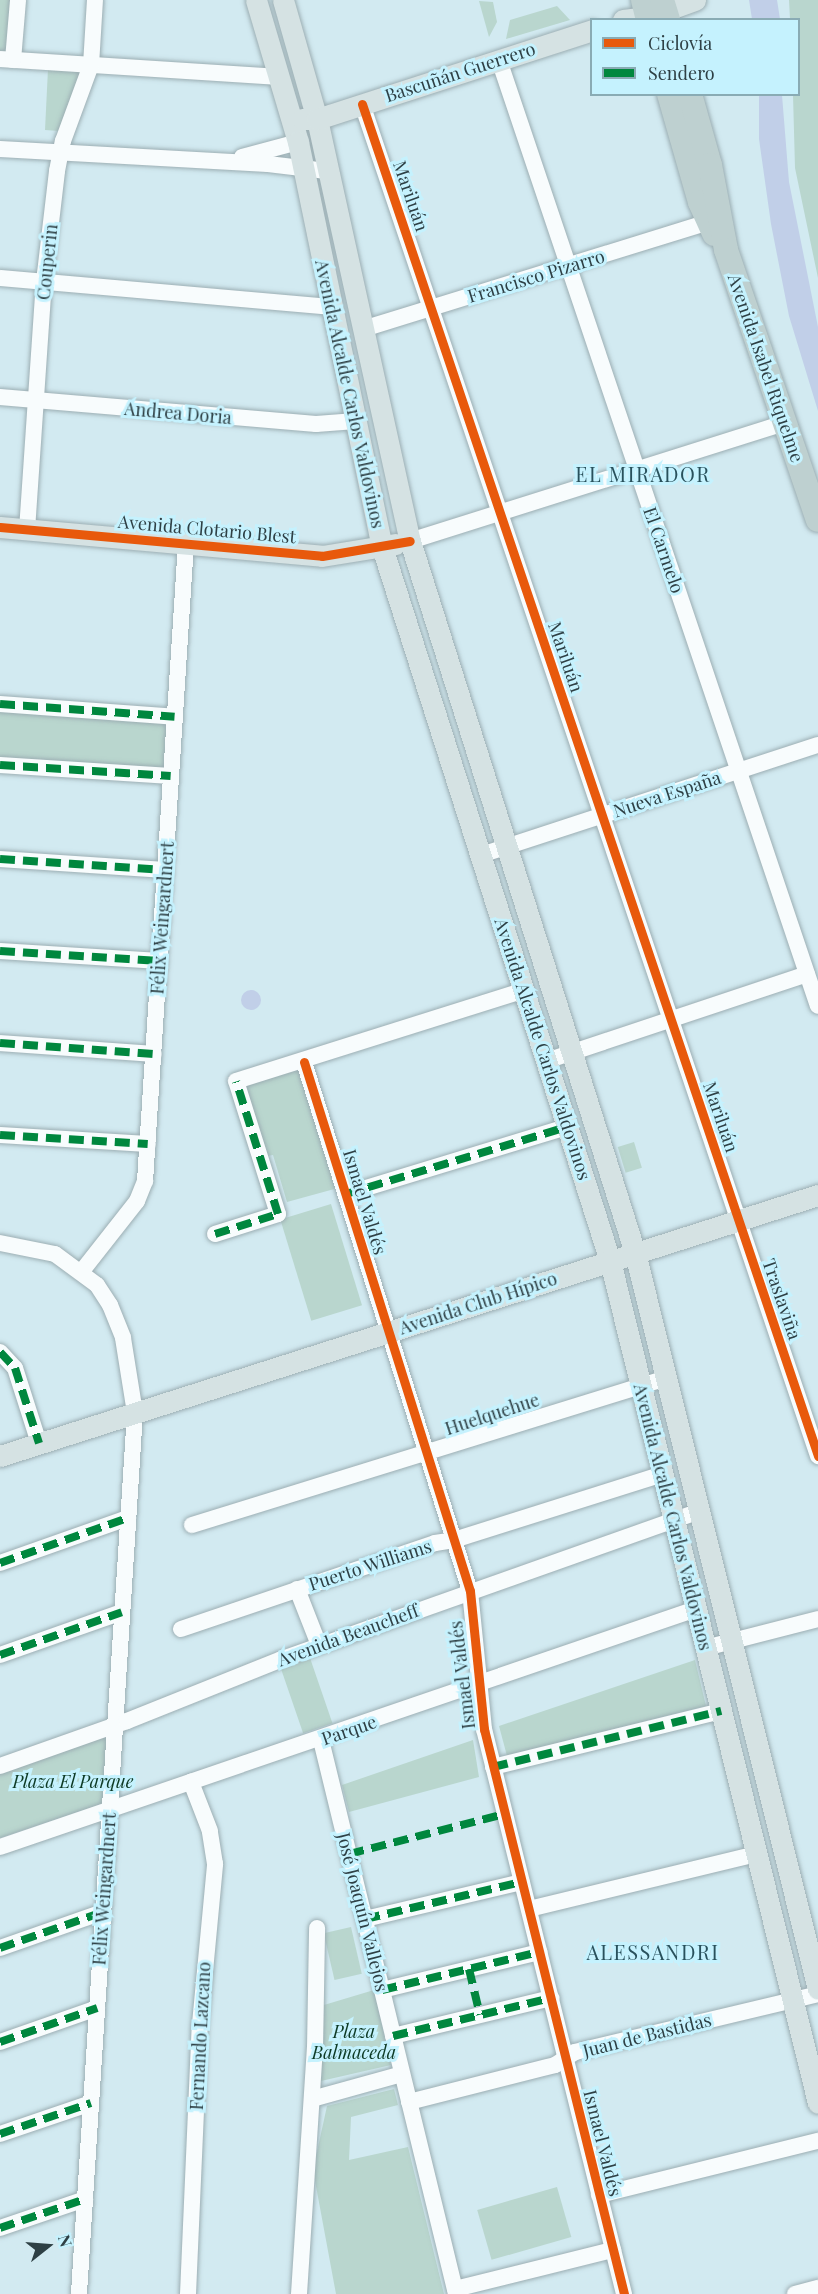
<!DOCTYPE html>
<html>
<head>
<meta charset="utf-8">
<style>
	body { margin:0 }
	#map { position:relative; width:818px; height:2294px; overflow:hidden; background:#d2eaf1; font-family:"Playfair Display",serif }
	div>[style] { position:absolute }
	.green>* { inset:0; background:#b9d6ce; transform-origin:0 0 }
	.water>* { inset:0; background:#c1cfe8 }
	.round { border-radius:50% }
	.roads { filter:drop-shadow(0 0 2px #9caeb3) drop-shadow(0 0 2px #9caeb3) }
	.minor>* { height:16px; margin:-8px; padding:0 8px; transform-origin:8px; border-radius:8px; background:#f8fcfd }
	.major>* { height:21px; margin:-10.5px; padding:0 10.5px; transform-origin:10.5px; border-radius:10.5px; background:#d5e2e3 }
	.highway>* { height:24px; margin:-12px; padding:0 12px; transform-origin:12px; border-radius:12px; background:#bed0d0 }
	.quiet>* { height:8px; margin-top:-4px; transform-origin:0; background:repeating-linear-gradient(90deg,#00873e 0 15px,transparent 0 23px) }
	.cycleway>* { height:9px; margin:-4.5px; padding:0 4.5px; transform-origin:4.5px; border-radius:4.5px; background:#e8590c }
	span { translate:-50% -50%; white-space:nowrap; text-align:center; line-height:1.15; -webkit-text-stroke:6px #c5f2fe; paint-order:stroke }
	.street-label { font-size:18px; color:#2e4045 }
	.park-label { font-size:18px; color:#0d3a25; font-style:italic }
	.neighbourhood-label { font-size:20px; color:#29515c; letter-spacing:1.5px }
	.legend { position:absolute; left:590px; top:18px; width:210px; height:78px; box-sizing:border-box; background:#c5f2fe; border:2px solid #89abb4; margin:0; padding:8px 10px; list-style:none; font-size:18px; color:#2e4045 }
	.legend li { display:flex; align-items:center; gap:12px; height:30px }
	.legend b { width:30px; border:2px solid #89abb4 }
	.north { position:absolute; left:18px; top:2216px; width:60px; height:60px; -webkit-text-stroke:4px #c5f2fe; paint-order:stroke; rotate:73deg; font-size:16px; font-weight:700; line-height:24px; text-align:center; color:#2e4045 }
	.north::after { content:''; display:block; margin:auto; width:21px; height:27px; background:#2e4045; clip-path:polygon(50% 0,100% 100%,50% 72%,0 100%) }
</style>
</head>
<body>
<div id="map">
	<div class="green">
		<i style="clip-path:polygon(0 0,12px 0,8px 55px,0 54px)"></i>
		<i style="clip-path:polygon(789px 0,818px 0,818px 278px,795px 168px,793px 95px,798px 94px,798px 20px,790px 19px)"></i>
		<i style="clip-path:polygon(479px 1px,493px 2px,497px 22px,489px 37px)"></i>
		<i style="clip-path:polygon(557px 6px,570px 20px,506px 39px,510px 20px)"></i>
		<i style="clip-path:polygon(48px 69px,83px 71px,59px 131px,45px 130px)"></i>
		<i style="left:0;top:708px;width:169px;height:54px;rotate:4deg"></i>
		<i style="clip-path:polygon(299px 1065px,338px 1188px,287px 1202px,273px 1155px,262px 1157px,240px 1084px)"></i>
		<i style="left:634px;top:1142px;width:27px;height:17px;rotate:73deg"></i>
		<i style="left:331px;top:1204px;width:106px;height:53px;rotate:73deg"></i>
		<i style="left:310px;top:1658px;width:69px;height:31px;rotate:71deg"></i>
		<i style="clip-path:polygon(695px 1660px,706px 1706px,507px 1756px,499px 1726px)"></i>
		<i style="clip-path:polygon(110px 1735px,102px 1804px,0 1838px,0 1773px)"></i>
		<i style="clip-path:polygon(473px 1740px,479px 1777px,349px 1812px,342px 1785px)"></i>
		<i style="left:351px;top:1927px;width:48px;height:28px;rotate:77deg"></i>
		<i style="clip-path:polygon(374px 1990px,391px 2065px,321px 2081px,324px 2005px)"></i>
		<i style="clip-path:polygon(394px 2089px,398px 2105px,351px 2117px,349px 2160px,408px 2147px,444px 2294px,336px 2294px,313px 2170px,327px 2106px)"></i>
		<i style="left:557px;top:2187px;width:52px;height:83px;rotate:74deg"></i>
	</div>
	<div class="water">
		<i style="clip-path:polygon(749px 0,777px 0,780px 19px,752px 19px)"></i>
		<i style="clip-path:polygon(759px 95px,782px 95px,789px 182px,818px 327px,818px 411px,789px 316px,771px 224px,759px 139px)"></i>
		<i class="round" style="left:241px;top:990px;width:20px;height:20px"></i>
	</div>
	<div class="roads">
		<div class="minor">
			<i style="left:0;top:59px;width:280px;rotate:3.7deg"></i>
			<i style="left:13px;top:60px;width:60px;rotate:-85.2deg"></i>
			<i style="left:499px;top:60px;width:998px;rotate:71.37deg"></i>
			<i style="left:362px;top:104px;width:1427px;rotate:71.36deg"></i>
			<i style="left:0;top:149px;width:268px;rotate:3.2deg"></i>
			<i style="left:268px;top:164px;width:59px;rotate:6.8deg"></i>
			<i style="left:242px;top:157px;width:58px;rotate:-15deg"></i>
			<i style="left:0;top:278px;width:332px;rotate:5deg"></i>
			<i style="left:363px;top:329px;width:361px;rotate:-17.2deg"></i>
			<i style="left:0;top:397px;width:317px;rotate:4.9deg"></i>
			<i style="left:316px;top:424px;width:40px;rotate:-4.3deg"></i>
			<i style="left:27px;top:530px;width:249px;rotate:-86.1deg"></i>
			<i style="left:44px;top:282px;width:112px;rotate:-83.3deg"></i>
			<i style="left:57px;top:171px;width:31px;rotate:-79deg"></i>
			<i style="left:63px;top:141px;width:81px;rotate:-69.8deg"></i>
			<i style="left:91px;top:65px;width:65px;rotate:-86.5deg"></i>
			<i style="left:410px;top:541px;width:393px;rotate:-17.5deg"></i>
			<i style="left:0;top:704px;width:175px;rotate:4.2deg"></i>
			<i style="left:0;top:765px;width:171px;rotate:3.7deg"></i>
			<i style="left:481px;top:855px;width:354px;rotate:-18.1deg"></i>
			<i style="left:0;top:859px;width:165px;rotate:3.8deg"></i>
			<i style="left:0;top:951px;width:160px;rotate:3.6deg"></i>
			<i style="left:0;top:1043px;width:154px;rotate:4.1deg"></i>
			<i style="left:546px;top:1061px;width:275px;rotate:-18.4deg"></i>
			<i style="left:304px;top:1062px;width:554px;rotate:72.58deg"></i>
			<i style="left:470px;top:1591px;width:139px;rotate:84.2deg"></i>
			<i style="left:484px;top:1729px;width:582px;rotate:76.08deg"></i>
			<i style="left:0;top:1135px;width:148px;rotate:3.5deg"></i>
			<i style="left:346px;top:1194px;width:231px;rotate:-16.9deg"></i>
			<i style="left:215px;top:1234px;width:66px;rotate:-17.6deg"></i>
			<i style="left:278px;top:1214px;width:139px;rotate:-107.5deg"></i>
			<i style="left:236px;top:1081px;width:302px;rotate:-17.5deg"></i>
			<i style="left:0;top:1243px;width:56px;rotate:11.3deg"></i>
			<i style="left:55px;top:1254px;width:52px;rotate:36.4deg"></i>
			<i style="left:97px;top:1285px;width:24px;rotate:57deg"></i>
			<i style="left:110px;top:1305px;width:35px;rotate:68deg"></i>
			<i style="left:123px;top:1338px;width:76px;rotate:80.9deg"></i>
			<i style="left:135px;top:1413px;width:883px;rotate:93.64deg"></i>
			<i style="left:82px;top:1271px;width:89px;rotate:-51.8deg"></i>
			<i style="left:137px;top:1201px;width:22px;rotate:-68deg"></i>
			<i style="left:145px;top:1181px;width:638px;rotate:-86.32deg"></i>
			<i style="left:0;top:1352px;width:22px;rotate:47deg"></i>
			<i style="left:15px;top:1368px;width:79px;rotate:72.3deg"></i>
			<i style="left:192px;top:1525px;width:496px;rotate:-17.2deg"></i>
			<i style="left:0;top:1563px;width:136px;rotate:-19.4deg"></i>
			<i style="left:297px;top:1589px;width:60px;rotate:68.6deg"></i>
			<i style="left:181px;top:1629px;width:268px;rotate:-18.7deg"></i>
			<i style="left:435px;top:1543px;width:19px;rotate:-9deg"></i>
			<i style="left:454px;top:1540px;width:219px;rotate:-17.5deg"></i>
			<i style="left:705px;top:1648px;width:117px;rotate:-14.4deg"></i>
			<i style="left:0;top:1655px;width:129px;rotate:-19.4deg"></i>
			<i style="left:321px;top:1740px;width:570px;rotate:76.3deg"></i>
			<i style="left:0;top:1766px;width:135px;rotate:-19.5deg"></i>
			<i style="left:127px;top:1721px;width:167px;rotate:-21.8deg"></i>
			<i style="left:282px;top:1659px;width:442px;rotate:-19.5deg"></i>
			<i style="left:493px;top:1767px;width:235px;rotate:-13.8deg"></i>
			<i style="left:0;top:1847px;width:736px;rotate:-18.88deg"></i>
			<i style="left:529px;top:1909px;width:234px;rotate:-13.6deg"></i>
			<i style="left:365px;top:1919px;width:161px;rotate:-13.3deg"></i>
			<i style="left:0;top:1948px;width:109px;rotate:-19.3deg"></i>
			<i style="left:382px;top:1990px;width:162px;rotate:-13.6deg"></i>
			<i style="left:393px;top:2036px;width:163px;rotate:-13.5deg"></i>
			<i style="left:0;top:2042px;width:103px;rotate:-19.3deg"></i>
			<i style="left:312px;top:2099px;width:93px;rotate:-15.5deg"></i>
			<i style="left:409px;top:2102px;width:151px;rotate:-14.2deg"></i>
			<i style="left:555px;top:2065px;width:24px;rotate:-33deg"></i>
			<i style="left:575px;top:2052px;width:250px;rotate:-13.4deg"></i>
			<i style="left:0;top:2134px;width:96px;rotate:-18.8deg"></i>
			<i style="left:599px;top:2195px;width:226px;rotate:-13.9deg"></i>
			<i style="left:0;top:2228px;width:90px;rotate:-18.8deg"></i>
			<i style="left:455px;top:2289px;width:163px;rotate:-13.9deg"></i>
			<i style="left:188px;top:2294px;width:270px;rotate:-87.5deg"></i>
			<i style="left:200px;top:2024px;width:161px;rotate:-84.6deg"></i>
			<i style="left:215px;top:1864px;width:33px;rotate:-99deg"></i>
			<i style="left:210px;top:1831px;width:53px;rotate:-111.2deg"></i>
			<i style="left:299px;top:2294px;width:247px;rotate:-86.3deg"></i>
			<i style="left:315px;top:2048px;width:120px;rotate:-89deg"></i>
			<i style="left:795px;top:2294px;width:24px;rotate:-15deg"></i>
		</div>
		<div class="major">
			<i style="left:256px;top:0;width:148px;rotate:73.5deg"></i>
			<i style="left:298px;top:142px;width:414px;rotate:78.3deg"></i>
			<i style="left:382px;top:547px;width:750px;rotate:72.29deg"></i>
			<i style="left:610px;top:1261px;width:867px;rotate:76.12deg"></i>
			<i style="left:283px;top:0;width:124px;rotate:74.1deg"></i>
			<i style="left:317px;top:119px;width:432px;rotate:77.6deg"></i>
			<i style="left:410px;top:541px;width:747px;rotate:72.46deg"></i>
			<i style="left:635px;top:1253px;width:758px;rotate:76.04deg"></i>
			<i style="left:623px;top:20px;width:25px;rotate:-7deg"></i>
			<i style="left:648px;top:17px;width:50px;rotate:-19.9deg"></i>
			<i style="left:302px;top:119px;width:15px"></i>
			<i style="left:317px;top:119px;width:289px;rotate:-17.9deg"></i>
			<i style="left:0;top:527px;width:323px;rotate:5.1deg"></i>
			<i style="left:322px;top:556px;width:74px;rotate:-9.3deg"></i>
			<i style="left:0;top:1456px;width:859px;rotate:-17.7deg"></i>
		</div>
		<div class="highway">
			<i style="left:643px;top:0;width:21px;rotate:76deg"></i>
			<i style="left:662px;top:0;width:21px;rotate:73deg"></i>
			<i style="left:669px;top:94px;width:112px;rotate:74deg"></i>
			<i style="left:700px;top:202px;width:35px;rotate:66deg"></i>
			<i style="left:690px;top:94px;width:74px;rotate:74.3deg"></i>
			<i style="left:710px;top:165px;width:86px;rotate:79.3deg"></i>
			<i style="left:726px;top:250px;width:285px;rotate:71.2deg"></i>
		</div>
	</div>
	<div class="quiet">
		<i style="left:0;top:704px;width:175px;rotate:4.2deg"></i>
		<i style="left:0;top:765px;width:171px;rotate:3.7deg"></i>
		<i style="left:0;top:859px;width:165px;rotate:3.8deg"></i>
		<i style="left:0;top:951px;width:160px;rotate:3.6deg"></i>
		<i style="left:0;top:1043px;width:154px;rotate:4.1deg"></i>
		<i style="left:0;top:1135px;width:148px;rotate:3.5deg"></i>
		<i style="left:346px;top:1194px;width:231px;rotate:-16.9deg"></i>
		<i style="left:215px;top:1234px;width:66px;rotate:-17.6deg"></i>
		<i style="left:278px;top:1214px;width:139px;rotate:-107.5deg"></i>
		<i style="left:0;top:1352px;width:22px;rotate:47deg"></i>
		<i style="left:15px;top:1368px;width:79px;rotate:72.3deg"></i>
		<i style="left:0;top:1563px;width:136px;rotate:-19.4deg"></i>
		<i style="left:0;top:1655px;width:129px;rotate:-19.4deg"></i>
		<i style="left:493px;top:1767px;width:235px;rotate:-13.8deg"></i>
		<i style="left:349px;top:1854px;width:161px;rotate:-14.4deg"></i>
		<i style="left:365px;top:1919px;width:161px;rotate:-13.3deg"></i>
		<i style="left:0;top:1948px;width:109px;rotate:-19.3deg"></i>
		<i style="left:469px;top:1969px;width:47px;rotate:76.6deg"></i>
		<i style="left:382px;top:1990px;width:162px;rotate:-13.6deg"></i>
		<i style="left:393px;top:2036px;width:163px;rotate:-13.5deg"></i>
		<i style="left:0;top:2042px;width:103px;rotate:-19.3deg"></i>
		<i style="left:0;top:2134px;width:96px;rotate:-18.8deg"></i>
		<i style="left:0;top:2228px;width:90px;rotate:-18.8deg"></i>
	</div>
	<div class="cycleway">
		<i style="left:362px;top:104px;width:1427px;rotate:71.36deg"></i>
		<i style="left:0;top:527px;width:323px;rotate:5.1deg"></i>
		<i style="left:322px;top:556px;width:89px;rotate:-9.7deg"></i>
		<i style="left:304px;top:1062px;width:554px;rotate:72.58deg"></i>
		<i style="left:470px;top:1591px;width:139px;rotate:84.2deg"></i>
		<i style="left:484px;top:1729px;width:582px;rotate:76.08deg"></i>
	</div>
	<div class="street-label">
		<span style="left:460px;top:72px;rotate:-18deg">Bascuñán Guerrero</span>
		<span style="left:411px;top:196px;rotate:71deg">Mariluán</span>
		<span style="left:47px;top:262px;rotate:-84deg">Couperin</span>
		<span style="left:536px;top:276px;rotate:-17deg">Francisco Pizarro</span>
		<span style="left:766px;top:368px;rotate:71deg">Avenida Isabel Riquelme</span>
		<span style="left:350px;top:394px;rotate:78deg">Avenida Alcalde Carlos Valdovinos</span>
		<span style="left:178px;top:413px;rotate:5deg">Andrea Doria</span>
		<span style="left:207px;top:529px;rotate:5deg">Avenida Clotario Blest</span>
		<span style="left:664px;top:550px;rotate:71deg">El Carmelo</span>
		<span style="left:566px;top:657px;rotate:71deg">Mariluán</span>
		<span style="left:667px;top:794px;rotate:-18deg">Nueva España</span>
		<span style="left:162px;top:918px;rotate:-86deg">Félix Weingardnert</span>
		<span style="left:543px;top:1049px;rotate:72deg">Avenida Alcalde Carlos Valdovinos</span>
		<span style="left:721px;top:1117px;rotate:71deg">Mariluán</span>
		<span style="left:365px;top:1202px;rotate:73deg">Ismael Valdés</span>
		<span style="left:782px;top:1299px;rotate:71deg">Traslaviña</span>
		<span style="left:478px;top:1303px;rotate:-18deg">Avenida Club Hípico</span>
		<span style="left:492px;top:1414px;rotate:-18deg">Huelquehue</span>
		<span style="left:673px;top:1517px;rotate:76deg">Avenida Alcalde Carlos Valdovinos</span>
		<span style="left:370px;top:1565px;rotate:-18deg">Puerto Williams</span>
		<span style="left:348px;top:1635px;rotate:-20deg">Avenida Beaucheff</span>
		<span style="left:462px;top:1675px;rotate:-97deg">Ismael Valdés</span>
		<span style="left:349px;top:1730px;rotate:-19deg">Parque</span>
		<span style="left:104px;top:1889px;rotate:-86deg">Félix Weingardnert</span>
		<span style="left:363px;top:1912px;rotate:76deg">José Joaquín Vallejos</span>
		<span style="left:647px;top:2035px;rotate:-14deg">Juan de Bastidas</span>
		<span style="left:200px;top:2036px;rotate:-87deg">Fernando Lazcano</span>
		<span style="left:603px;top:2143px;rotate:76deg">Ismael Valdés</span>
	</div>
	<div class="park-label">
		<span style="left:73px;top:1781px">Plaza El Parque</span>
		<span style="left:354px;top:2042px">Plaza<br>Balmaceda</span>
	</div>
	<div class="neighbourhood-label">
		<span style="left:643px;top:473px">EL MIRADOR</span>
		<span style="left:653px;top:1951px">ALESSANDRI</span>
	</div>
	<ul class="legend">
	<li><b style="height:8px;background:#e8590c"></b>Ciclovía</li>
	<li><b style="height:8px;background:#00873e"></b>Sendero</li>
	</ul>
	<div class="north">N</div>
</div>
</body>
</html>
